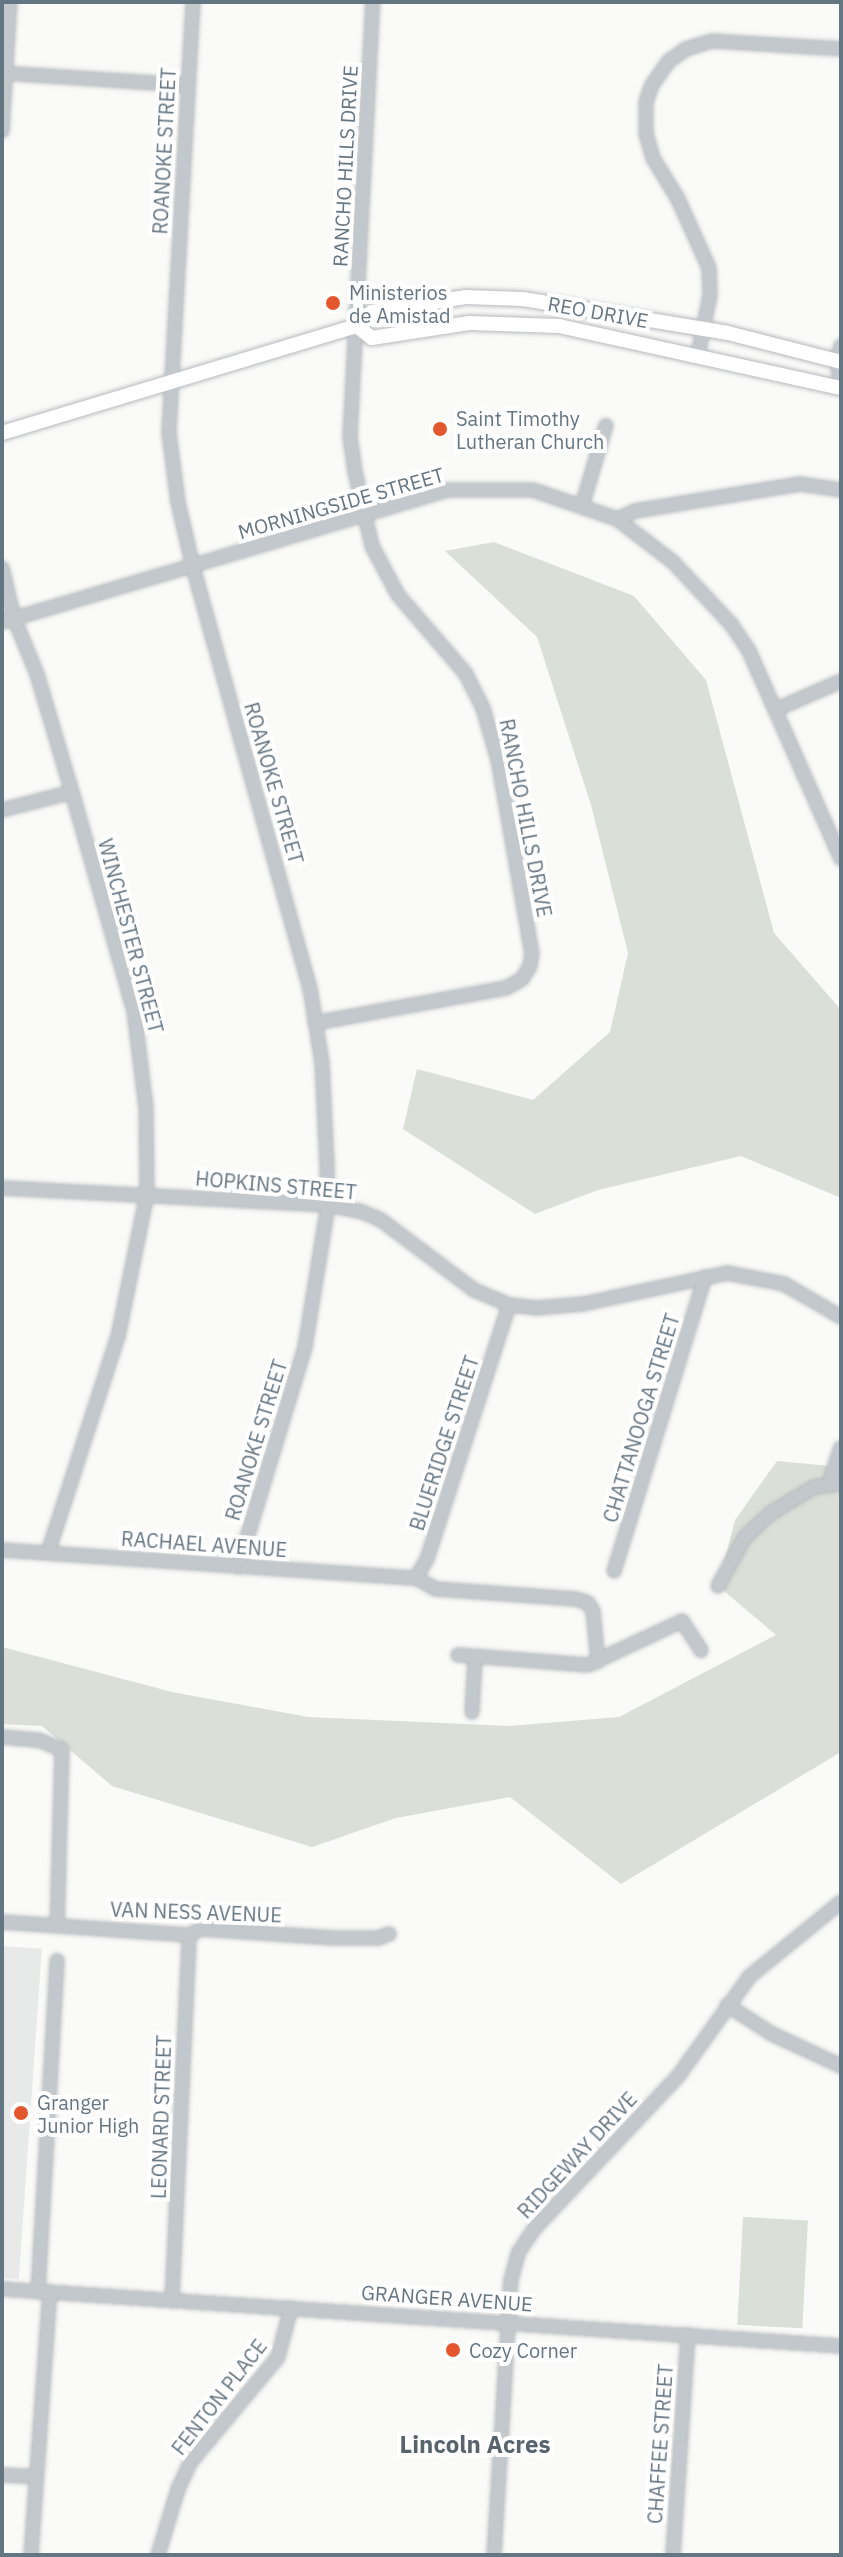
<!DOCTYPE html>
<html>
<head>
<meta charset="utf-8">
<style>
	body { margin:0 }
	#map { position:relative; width:843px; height:2557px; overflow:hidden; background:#fafaf8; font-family:"IBM Plex Sans",sans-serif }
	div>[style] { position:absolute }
	.built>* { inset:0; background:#e8e9e9; transform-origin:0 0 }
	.green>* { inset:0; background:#dadfd7; transform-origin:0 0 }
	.roads { filter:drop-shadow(0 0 2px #b5babe) drop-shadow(0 0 2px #b5babe) }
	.minor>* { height:12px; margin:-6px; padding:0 6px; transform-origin:6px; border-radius:6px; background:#c3c8cc }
	.major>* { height:14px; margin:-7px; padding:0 7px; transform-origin:7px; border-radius:7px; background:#fff }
	.dots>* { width:22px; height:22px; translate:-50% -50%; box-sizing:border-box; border:4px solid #fff; border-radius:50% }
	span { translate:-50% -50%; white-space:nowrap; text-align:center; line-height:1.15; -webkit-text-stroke:8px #fff; paint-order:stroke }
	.street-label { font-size:20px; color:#657683 }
	.poi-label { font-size:20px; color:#657683 }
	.left { translate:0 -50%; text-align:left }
	.quarter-label { font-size:24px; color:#57646e; font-weight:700 }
	.frame { position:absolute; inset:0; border:4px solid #657683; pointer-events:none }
</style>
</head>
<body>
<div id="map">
	<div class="built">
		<i style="left:2px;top:1946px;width:40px;height:331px;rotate:4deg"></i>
	</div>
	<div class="green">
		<i style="clip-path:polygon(494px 542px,634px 596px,706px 680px,774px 933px,841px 1010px,841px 1198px,741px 1156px,598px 1190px,535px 1214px,403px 1129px,417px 1069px,533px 1100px,610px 1032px,628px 953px,591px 805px,537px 637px,445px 551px)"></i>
		<i style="clip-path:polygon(777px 1461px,841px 1467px,841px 1752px,621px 1884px,510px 1797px,396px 1818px,312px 1847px,112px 1786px,42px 1726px,2px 1724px,2px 1647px,172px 1692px,308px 1717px,510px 1726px,619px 1717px,776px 1635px,718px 1586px,735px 1520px)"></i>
		<i style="left:743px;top:2217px;width:65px;height:108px;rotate:3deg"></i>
	</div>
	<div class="roads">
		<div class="minor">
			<i style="left:193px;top:2px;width:432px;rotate:93.2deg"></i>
			<i style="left:169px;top:433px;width:70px;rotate:82.6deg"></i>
			<i style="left:178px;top:502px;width:67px;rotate:77deg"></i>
			<i style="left:193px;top:567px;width:437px;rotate:74.5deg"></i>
			<i style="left:310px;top:988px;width:76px;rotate:80.9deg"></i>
			<i style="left:322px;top:1063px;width:103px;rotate:87.2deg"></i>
			<i style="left:327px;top:1166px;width:39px;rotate:89deg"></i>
			<i style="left:328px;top:1205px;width:144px;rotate:99.2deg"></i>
			<i style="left:305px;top:1347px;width:230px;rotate:106.9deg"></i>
			<i style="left:2px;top:73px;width:186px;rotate:3.7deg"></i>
			<i style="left:2px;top:131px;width:129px;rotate:-86.5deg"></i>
			<i style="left:841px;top:346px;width:16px;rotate:105deg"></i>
			<i style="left:837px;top:361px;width:25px;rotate:81deg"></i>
			<i style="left:698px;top:355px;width:61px;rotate:-78.7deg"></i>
			<i style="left:710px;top:295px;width:27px;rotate:-92deg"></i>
			<i style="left:709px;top:268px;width:76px;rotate:-114.2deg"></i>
			<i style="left:678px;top:199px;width:48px;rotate:-121.4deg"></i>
			<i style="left:653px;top:158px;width:25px;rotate:-106deg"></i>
			<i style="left:646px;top:134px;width:32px;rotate:-90deg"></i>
			<i style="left:646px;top:102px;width:18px;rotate:-71deg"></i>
			<i style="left:652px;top:85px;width:29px;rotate:-55deg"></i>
			<i style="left:669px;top:61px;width:21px;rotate:-35deg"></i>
			<i style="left:686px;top:49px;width:27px;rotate:-17deg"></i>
			<i style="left:712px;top:41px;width:129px;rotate:3.5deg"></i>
			<i style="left:582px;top:506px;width:84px;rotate:-73.5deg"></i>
			<i style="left:617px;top:519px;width:20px;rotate:-24deg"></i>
			<i style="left:635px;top:511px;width:167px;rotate:-9.3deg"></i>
			<i style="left:800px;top:484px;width:41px;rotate:8.3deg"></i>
			<i style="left:2px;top:568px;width:51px;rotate:76.5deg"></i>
			<i style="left:14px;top:618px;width:61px;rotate:67.7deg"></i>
			<i style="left:37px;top:674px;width:123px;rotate:73.5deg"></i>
			<i style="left:72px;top:792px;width:228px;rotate:74.2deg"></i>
			<i style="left:134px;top:1011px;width:97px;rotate:82.9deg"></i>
			<i style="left:146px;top:1107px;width:87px;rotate:89.3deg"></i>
			<i style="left:147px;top:1194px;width:145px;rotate:101.5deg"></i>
			<i style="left:118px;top:1336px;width:228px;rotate:107.9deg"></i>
			<i style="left:2px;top:622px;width:465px;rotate:-16.5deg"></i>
			<i style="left:448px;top:490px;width:85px"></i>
			<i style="left:533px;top:490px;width:89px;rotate:19deg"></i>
			<i style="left:617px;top:519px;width:71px;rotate:37.5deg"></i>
			<i style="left:673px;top:562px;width:85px;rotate:46.9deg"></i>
			<i style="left:731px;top:624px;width:32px;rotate:56deg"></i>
			<i style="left:749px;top:651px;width:227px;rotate:66.1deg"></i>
			<i style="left:775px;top:710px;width:72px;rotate:-23.7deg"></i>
			<i style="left:2px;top:810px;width:72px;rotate:-14.4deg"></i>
			<i style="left:315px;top:1023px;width:194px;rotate:-10.4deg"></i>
			<i style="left:506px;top:988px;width:18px;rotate:-29deg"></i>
			<i style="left:522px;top:979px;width:15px;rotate:-58deg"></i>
			<i style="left:530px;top:966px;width:12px;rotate:-81deg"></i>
			<i style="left:532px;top:954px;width:197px;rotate:-99.9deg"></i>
			<i style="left:498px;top:760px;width:54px;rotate:-106.1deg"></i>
			<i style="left:483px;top:708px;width:38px;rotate:-117deg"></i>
			<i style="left:466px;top:674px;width:104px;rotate:-130.7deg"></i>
			<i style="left:398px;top:595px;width:55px;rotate:-118deg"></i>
			<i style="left:372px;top:546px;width:76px;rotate:-102.9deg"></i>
			<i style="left:355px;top:472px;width:36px;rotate:-98deg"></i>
			<i style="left:350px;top:436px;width:435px;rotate:-87deg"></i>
			<i style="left:2px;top:1188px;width:326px;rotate:3deg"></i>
			<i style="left:328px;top:1205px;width:33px;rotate:11deg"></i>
			<i style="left:360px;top:1211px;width:23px;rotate:23deg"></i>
			<i style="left:381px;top:1220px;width:116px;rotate:37deg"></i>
			<i style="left:474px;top:1290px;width:38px;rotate:23deg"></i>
			<i style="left:509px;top:1305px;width:27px;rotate:6deg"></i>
			<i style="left:536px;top:1308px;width:47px;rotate:-4.9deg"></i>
			<i style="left:583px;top:1304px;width:147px;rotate:-12.1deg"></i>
			<i style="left:727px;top:1273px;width:58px;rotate:10.9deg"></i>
			<i style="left:784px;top:1284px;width:66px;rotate:30.1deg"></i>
			<i style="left:829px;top:1484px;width:38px;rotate:-72deg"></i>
			<i style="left:2px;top:1550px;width:415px;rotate:3.9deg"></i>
			<i style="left:416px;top:1578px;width:22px;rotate:-60deg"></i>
			<i style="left:427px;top:1559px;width:267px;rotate:-72.1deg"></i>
			<i style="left:614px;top:1571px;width:308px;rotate:-72.8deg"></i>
			<i style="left:416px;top:1578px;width:23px;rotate:29deg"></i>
			<i style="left:436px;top:1589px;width:140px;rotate:4.1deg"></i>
			<i style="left:576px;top:1599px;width:13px;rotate:18deg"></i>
			<i style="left:588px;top:1603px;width:9px;rotate:58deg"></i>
			<i style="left:593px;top:1611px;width:51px;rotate:84.4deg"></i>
			<i style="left:718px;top:1586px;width:56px;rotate:-61.1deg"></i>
			<i style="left:745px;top:1537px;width:35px;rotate:-43deg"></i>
			<i style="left:771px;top:1513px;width:50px;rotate:-31.2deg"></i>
			<i style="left:814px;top:1487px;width:27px;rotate:-8deg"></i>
			<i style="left:458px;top:1655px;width:130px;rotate:4.4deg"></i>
			<i style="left:588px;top:1665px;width:104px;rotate:-25.1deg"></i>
			<i style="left:682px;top:1621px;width:35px;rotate:57deg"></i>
			<i style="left:472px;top:1712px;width:54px;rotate:-86.8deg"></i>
			<i style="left:2px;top:1737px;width:37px;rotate:5deg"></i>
			<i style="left:39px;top:1740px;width:25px;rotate:23deg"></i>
			<i style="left:62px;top:1750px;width:176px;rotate:91.6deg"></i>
			<i style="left:2px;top:1922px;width:187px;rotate:4deg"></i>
			<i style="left:189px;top:1935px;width:13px;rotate:-27deg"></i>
			<i style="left:201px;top:1929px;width:133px;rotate:3.9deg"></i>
			<i style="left:334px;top:1938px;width:44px"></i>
			<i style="left:378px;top:1938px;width:12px;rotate:-20deg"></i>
			<i style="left:727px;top:2005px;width:54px;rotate:32.8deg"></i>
			<i style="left:772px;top:2034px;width:76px;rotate:24.9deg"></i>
			<i style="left:2px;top:2289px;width:841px;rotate:3.89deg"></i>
			<i style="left:38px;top:2292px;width:332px;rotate:-86.7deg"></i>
			<i style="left:172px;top:2301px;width:366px;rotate:-87.3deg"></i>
			<i style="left:2px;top:2475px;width:34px;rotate:3deg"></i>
			<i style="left:31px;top:2555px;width:263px;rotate:-85.9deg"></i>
			<i style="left:158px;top:2555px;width:69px;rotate:-73.1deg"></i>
			<i style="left:178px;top:2489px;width:29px;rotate:-65deg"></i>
			<i style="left:190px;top:2463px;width:138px;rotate:-50.3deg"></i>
			<i style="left:278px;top:2357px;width:51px;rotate:-75.1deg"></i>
			<i style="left:494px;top:2555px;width:276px;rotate:-86.5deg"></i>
			<i style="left:511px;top:2280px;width:28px;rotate:-75deg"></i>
			<i style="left:518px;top:2253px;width:30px;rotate:-56deg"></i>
			<i style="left:535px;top:2228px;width:210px;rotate:-46.7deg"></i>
			<i style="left:679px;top:2075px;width:122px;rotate:-54.4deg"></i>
			<i style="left:750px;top:1976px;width:117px;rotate:-39.1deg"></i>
			<i style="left:673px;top:2555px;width:221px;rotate:-86.1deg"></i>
		</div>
		<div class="major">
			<i style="left:357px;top:326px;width:19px;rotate:39deg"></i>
			<i style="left:372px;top:338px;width:98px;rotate:-8.8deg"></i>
			<i style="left:469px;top:323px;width:90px;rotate:1.9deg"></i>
			<i style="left:559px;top:326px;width:289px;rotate:12.4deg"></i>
			<i style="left:2px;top:433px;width:371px;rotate:-16.8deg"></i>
			<i style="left:357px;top:326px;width:21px;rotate:-43deg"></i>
			<i style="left:372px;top:312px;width:95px;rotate:-9.1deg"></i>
			<i style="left:466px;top:297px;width:57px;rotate:2deg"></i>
			<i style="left:523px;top:299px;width:208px;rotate:9.4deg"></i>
			<i style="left:728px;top:333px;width:117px;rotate:14.4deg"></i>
		</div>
	</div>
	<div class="dots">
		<i style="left:333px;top:303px;background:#e4572e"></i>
		<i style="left:440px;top:429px;background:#e4572e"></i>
		<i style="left:21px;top:2113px;background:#e4572e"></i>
		<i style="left:453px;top:2350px;background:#e4572e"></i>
	</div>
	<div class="street-label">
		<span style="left:164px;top:151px;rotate:-87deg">ROANOKE STREET</span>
		<span style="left:345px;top:166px;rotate:-87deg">RANCHO HILLS DRIVE</span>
		<span style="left:598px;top:312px;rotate:10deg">REO DRIVE</span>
		<span style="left:341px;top:503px;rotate:-16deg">MORNINGSIDE STREET</span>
		<span style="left:274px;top:783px;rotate:74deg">ROANOKE STREET</span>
		<span style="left:526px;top:818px;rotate:79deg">RANCHO HILLS DRIVE</span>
		<span style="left:131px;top:936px;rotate:75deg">WINCHESTER STREET</span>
		<span style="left:276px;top:1185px;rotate:5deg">HOPKINS STREET</span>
		<span style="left:641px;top:1418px;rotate:-73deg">CHATTANOOGA STREET</span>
		<span style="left:256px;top:1440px;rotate:-73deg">ROANOKE STREET</span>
		<span style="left:444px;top:1443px;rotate:-72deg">BLUERIDGE STREET</span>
		<span style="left:204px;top:1544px;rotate:4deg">RACHAEL AVENUE</span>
		<span style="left:196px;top:1912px;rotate:2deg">VAN NESS AVENUE</span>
		<span style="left:161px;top:2117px;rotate:-88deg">LEONARD STREET</span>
		<span style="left:577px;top:2155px;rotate:-47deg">RIDGEWAY DRIVE</span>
		<span style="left:447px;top:2298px;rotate:4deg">GRANGER AVENUE</span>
		<span style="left:219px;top:2397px;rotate:-52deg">FENTON PLACE</span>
		<span style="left:660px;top:2444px;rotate:-86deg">CHAFFEE STREET</span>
	</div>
	<div class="poi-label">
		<span class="left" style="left:349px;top:304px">Ministerios<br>de Amistad</span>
		<span class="left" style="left:456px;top:430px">Saint Timothy<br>Lutheran Church</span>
		<span class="left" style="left:37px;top:2114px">Granger<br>Junior High</span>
		<span class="left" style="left:469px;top:2350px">Cozy Corner</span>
	</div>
	<div class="quarter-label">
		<span style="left:475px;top:2445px">Lincoln Acres</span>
	</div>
	<div class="frame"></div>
</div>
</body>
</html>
